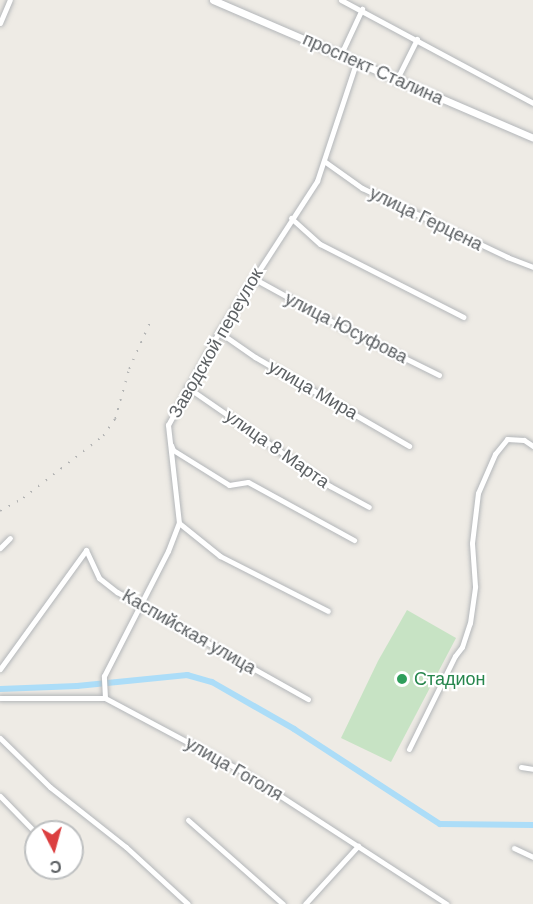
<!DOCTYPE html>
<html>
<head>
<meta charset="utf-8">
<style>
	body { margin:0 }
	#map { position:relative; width:533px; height:904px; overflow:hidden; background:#eeebe5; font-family:Helvetica,sans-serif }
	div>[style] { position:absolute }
	.green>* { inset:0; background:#c7e3c4 }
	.canal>* { height:6px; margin:-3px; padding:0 3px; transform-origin:3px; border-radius:3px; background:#acddf8 }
	.roads { filter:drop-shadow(0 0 2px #b3b6b9) drop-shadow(0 0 2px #b3b6b9) }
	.minor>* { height:5px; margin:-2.5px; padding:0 2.5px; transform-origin:2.5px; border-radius:2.5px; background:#fff }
	.tertiary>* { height:7px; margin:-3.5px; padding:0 3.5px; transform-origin:3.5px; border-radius:3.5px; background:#fff }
	.rail>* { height:1.5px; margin-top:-0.75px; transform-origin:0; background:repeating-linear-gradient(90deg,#b3b4b4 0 1.5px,transparent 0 9.5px) }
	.dots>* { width:16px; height:16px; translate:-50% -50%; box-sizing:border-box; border:3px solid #fff; border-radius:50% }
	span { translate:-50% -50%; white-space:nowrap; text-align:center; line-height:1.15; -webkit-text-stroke:4.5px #fff; paint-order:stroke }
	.street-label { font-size:18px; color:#5d6164 }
	.leisure-label { font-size:18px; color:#27864d }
	.left { translate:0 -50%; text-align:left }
	.north { position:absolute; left:24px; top:820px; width:60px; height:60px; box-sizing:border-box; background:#fff; border:2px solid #bec0c1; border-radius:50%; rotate:174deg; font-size:16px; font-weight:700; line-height:24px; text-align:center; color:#5d6164 }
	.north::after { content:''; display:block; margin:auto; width:21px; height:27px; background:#db3f40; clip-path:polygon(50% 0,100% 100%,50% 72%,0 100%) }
</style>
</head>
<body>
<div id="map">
	<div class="green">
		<i style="clip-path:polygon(407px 610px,456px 638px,391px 762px,341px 738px,378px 661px)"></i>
	</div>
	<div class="canal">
		<i style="left:0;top:689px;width:77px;rotate:-2.2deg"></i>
		<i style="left:77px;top:686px;width:111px;rotate:-5.7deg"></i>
		<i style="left:187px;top:675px;width:26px;rotate:16deg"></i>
		<i style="left:212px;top:682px;width:95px;rotate:29.8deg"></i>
		<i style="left:294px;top:729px;width:174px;rotate:33.1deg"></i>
		<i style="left:440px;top:824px;width:93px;rotate:0.6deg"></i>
	</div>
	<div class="roads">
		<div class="minor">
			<i style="left:341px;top:0;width:218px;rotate:28.2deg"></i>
			<i style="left:0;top:23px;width:25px;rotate:-67deg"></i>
			<i style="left:341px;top:54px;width:50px;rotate:-65deg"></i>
			<i style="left:396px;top:81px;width:47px;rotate:-63.4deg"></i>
			<i style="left:324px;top:161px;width:47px;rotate:35.4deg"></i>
			<i style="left:362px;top:188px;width:161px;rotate:25.4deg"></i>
			<i style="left:507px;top:257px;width:28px;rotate:21deg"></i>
			<i style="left:291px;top:218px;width:39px;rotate:42deg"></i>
			<i style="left:320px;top:244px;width:161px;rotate:27deg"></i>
			<i style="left:253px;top:278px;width:104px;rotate:28.8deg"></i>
			<i style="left:344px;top:328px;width:106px;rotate:26.3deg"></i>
			<i style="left:219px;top:332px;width:44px;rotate:34.8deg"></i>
			<i style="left:255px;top:357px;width:178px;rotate:30deg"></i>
			<i style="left:187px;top:387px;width:174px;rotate:34.7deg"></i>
			<i style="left:330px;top:486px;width:44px;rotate:28.3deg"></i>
			<i style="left:171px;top:445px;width:5px;rotate:68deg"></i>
			<i style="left:173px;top:450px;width:66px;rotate:32deg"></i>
			<i style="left:229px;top:485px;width:19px;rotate:-9deg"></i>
			<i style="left:248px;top:482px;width:121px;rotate:28.7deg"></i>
			<i style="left:179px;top:523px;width:53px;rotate:38.8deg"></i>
			<i style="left:220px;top:556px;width:121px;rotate:27deg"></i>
			<i style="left:0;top:548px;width:14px;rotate:-45deg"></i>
			<i style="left:0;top:669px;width:147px;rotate:-54.1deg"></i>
			<i style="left:86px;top:550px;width:31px;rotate:65deg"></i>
			<i style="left:99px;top:578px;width:23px;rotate:38deg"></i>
			<i style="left:117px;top:592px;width:219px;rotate:29.3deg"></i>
			<i style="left:0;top:698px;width:105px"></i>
			<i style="left:105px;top:698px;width:155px;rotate:28.1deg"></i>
			<i style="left:242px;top:771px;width:244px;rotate:33deg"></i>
			<i style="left:105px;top:698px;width:22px;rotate:-93deg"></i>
			<i style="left:104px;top:676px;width:140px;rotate:-62.9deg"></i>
			<i style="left:168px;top:551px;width:30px;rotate:-69deg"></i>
			<i style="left:179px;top:523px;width:99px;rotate:-96.4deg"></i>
			<i style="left:168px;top:425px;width:106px;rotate:-61.3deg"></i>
			<i style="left:219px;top:332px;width:180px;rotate:-57deg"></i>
			<i style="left:317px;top:181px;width:124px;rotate:-71.7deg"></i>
			<i style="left:0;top:738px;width:70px;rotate:44.4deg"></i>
			<i style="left:50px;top:787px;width:97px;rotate:38.3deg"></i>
			<i style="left:126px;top:847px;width:84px;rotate:42.6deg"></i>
			<i style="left:409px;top:749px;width:104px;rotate:-63.7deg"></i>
			<i style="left:455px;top:656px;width:11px;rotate:-52deg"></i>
			<i style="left:462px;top:647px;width:25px;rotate:-72deg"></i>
			<i style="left:470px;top:623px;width:37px;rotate:-82deg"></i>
			<i style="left:475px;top:586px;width:43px;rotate:-94deg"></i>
			<i style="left:472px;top:543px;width:50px;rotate:-83.2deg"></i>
			<i style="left:478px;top:493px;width:43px;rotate:-66.4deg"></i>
			<i style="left:495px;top:454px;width:19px;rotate:-51deg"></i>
			<i style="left:507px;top:439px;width:17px;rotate:3deg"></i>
			<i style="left:524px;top:440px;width:11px;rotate:34deg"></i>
			<i style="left:521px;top:767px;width:12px;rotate:9deg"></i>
			<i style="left:0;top:796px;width:52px;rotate:45.8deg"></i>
			<i style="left:188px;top:820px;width:127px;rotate:41.5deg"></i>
			<i style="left:514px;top:848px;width:21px;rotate:25deg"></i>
			<i style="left:305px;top:904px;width:79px;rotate:-47.6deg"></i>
		</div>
		<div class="tertiary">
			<i style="left:213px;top:0;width:348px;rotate:23.3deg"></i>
		</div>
	</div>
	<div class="rail">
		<i style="left:0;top:511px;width:26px;rotate:-29deg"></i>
		<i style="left:23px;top:498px;width:101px;rotate:-37.8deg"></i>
		<i style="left:103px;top:436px;width:21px;rotate:-55deg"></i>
		<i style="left:115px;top:419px;width:52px;rotate:-74.4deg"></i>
		<i style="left:129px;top:369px;width:51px;rotate:-65.9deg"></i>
	</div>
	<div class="dots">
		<i style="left:402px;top:679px;background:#2e9e5b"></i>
	</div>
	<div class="street-label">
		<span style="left:373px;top:69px;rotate:24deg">проспект Сталина</span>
		<span style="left:426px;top:219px;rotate:26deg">улица Герцена</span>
		<span style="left:346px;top:328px;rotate:27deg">улица Юсуфова</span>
		<span style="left:216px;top:343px;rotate:-60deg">Заводской переулок</span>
		<span style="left:313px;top:390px;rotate:30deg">улица Мира</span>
		<span style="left:277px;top:449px;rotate:35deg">улица 8 Марта</span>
		<span style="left:189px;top:632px;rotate:30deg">Каспийская улица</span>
		<span style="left:234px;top:769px;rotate:30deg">улица Гоголя</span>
	</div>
	<div class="leisure-label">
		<span class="left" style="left:414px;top:679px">Стадион</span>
	</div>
	<div class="north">С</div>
</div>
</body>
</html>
